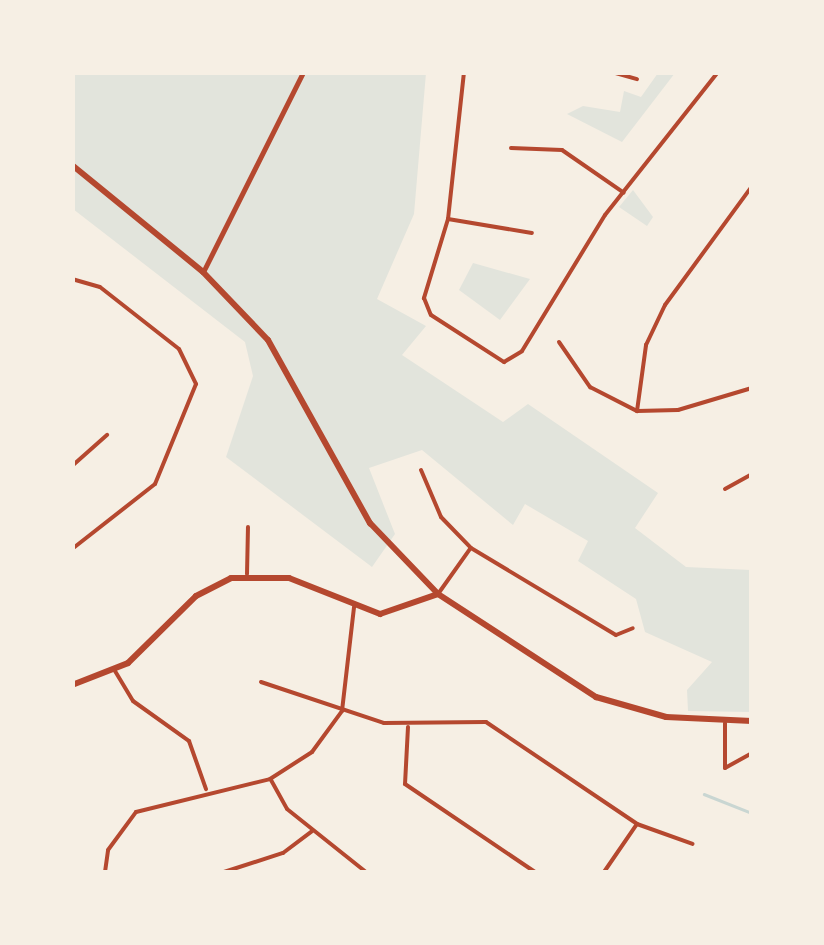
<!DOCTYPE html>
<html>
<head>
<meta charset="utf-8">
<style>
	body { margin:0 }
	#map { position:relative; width:824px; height:945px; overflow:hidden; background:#f6efe4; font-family:Cabin,sans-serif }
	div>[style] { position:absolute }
	.green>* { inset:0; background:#e2e4dc }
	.stream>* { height:2.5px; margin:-1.25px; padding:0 1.25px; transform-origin:1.25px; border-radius:1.25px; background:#c9d6d2 }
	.minor>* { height:4px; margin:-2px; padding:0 2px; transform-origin:2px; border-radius:2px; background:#b5482f }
	.tertiary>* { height:5px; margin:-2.5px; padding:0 2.5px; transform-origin:2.5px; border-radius:2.5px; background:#b5482f }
	.secondary>* { height:6px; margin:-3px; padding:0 3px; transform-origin:3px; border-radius:3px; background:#b5482f }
	.primary>* { height:6px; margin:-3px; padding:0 3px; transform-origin:3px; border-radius:3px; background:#b5482f }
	span { translate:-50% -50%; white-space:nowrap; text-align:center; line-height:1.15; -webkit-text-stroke:9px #f6efe4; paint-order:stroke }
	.frame { position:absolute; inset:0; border:75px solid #f6efe4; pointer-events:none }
</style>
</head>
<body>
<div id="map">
	<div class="green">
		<i style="clip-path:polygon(72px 73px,426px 73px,414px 214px,377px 299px,426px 326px,402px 355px,503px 422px,528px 404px,658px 493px,635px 528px,686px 567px,751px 570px,751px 712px,688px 711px,687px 690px,712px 662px,645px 632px,636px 599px,578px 561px,588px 541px,525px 504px,513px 525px,422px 450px,369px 468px,395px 534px,372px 567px,226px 457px,253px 376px,245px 342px,73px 209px)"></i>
		<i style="clip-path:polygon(658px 73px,675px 73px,622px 142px,567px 114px,583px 106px,620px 112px,624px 91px,641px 97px)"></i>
		<i style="clip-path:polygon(633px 190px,653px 217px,647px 226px,619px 207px)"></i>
		<i style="clip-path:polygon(473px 263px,530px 279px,500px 320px,459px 290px)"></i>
	</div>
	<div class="stream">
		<i style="left:704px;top:794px;width:52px;rotate:21.6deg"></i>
	</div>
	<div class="minor">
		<i style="left:464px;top:72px;width:148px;rotate:96.2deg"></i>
		<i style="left:448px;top:219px;width:83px;rotate:106.9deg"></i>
		<i style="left:424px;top:298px;width:18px;rotate:68deg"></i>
		<i style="left:431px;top:315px;width:87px;rotate:32.8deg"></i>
		<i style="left:504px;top:362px;width:21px;rotate:-31deg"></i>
		<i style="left:522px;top:351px;width:159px;rotate:-58.6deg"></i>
		<i style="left:605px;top:215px;width:182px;rotate:-51.7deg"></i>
		<i style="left:612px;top:72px;width:26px;rotate:16deg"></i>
		<i style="left:511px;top:148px;width:51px;rotate:2.2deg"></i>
		<i style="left:562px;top:150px;width:75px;rotate:34.7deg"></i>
		<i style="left:448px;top:219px;width:85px;rotate:9.5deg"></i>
		<i style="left:72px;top:279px;width:29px;rotate:16deg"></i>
		<i style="left:100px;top:287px;width:100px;rotate:38.1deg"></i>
		<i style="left:179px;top:349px;width:39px;rotate:64deg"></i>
		<i style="left:196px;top:384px;width:108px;rotate:112.3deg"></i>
		<i style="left:155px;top:484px;width:105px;rotate:141.9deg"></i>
		<i style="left:559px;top:342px;width:55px;rotate:55.4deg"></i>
		<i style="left:590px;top:387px;width:53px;rotate:27.1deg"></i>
		<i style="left:637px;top:411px;width:41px;rotate:-1.4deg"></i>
		<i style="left:678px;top:410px;width:77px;rotate:-16.6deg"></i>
		<i style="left:637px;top:411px;width:67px;rotate:-82.2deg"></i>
		<i style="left:646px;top:345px;width:44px;rotate:-64.6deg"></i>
		<i style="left:665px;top:305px;width:147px;rotate:-53.8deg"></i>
		<i style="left:72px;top:466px;width:47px;rotate:-41.5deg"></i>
		<i style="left:421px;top:470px;width:51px;rotate:66.9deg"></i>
		<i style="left:441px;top:517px;width:43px;rotate:45.9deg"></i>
		<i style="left:471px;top:548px;width:169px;rotate:31deg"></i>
		<i style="left:616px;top:635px;width:18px;rotate:-22deg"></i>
		<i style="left:725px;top:489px;width:31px;rotate:-29deg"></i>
		<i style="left:247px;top:574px;width:47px;rotate:-88.8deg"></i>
		<i style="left:438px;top:594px;width:55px;rotate:-54.6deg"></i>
		<i style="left:72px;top:626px;width:1px"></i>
		<i style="left:115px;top:671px;width:35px;rotate:59deg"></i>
		<i style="left:133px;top:701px;width:69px;rotate:35.5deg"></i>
		<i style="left:189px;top:741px;width:51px;rotate:70.5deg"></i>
		<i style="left:261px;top:682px;width:130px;rotate:18.4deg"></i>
		<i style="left:384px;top:723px;width:102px;rotate:-0.6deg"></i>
		<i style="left:486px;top:722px;width:182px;rotate:34deg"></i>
		<i style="left:637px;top:824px;width:59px;rotate:19.7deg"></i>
		<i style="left:725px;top:723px;width:45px;rotate:90deg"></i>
		<i style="left:725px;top:768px;width:31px;rotate:-29deg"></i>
		<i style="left:408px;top:727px;width:57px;rotate:93deg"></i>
		<i style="left:405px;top:784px;width:157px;rotate:34.1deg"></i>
		<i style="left:271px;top:780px;width:33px;rotate:61deg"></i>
		<i style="left:287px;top:809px;width:101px;rotate:38.6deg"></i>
		<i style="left:105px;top:872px;width:22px;rotate:-82deg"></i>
		<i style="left:108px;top:850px;width:47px;rotate:-53.6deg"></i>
		<i style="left:136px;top:812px;width:138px;rotate:-13.8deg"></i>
		<i style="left:270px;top:779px;width:50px;rotate:-32.7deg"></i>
		<i style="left:312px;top:752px;width:51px;rotate:-53.8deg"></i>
		<i style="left:342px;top:711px;width:105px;rotate:-83.4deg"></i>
		<i style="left:224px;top:872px;width:62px;rotate:-17.9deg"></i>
		<i style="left:283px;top:853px;width:36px;rotate:-37deg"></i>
		<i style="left:604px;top:872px;width:58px;rotate:-55.5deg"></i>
	</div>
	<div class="tertiary">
		<i style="left:203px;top:272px;width:224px;rotate:-63.4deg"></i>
	</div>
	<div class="secondary">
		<i style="left:72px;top:685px;width:60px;rotate:-21.4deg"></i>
		<i style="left:128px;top:663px;width:95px;rotate:-44.6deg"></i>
		<i style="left:196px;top:596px;width:39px;rotate:-27deg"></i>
		<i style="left:231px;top:578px;width:58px"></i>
		<i style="left:289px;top:578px;width:98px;rotate:21.6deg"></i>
		<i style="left:380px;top:614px;width:61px;rotate:-19deg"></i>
	</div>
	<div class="primary">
		<i style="left:72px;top:165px;width:169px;rotate:39.2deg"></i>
		<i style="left:203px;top:272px;width:94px;rotate:46.3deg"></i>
		<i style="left:268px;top:340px;width:210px;rotate:60.9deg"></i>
		<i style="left:370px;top:523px;width:98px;rotate:46.2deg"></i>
		<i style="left:438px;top:594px;width:189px;rotate:33.1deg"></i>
		<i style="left:596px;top:697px;width:73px;rotate:15.9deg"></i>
		<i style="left:666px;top:717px;width:86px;rotate:2.7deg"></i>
	</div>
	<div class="frame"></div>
</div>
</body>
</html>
